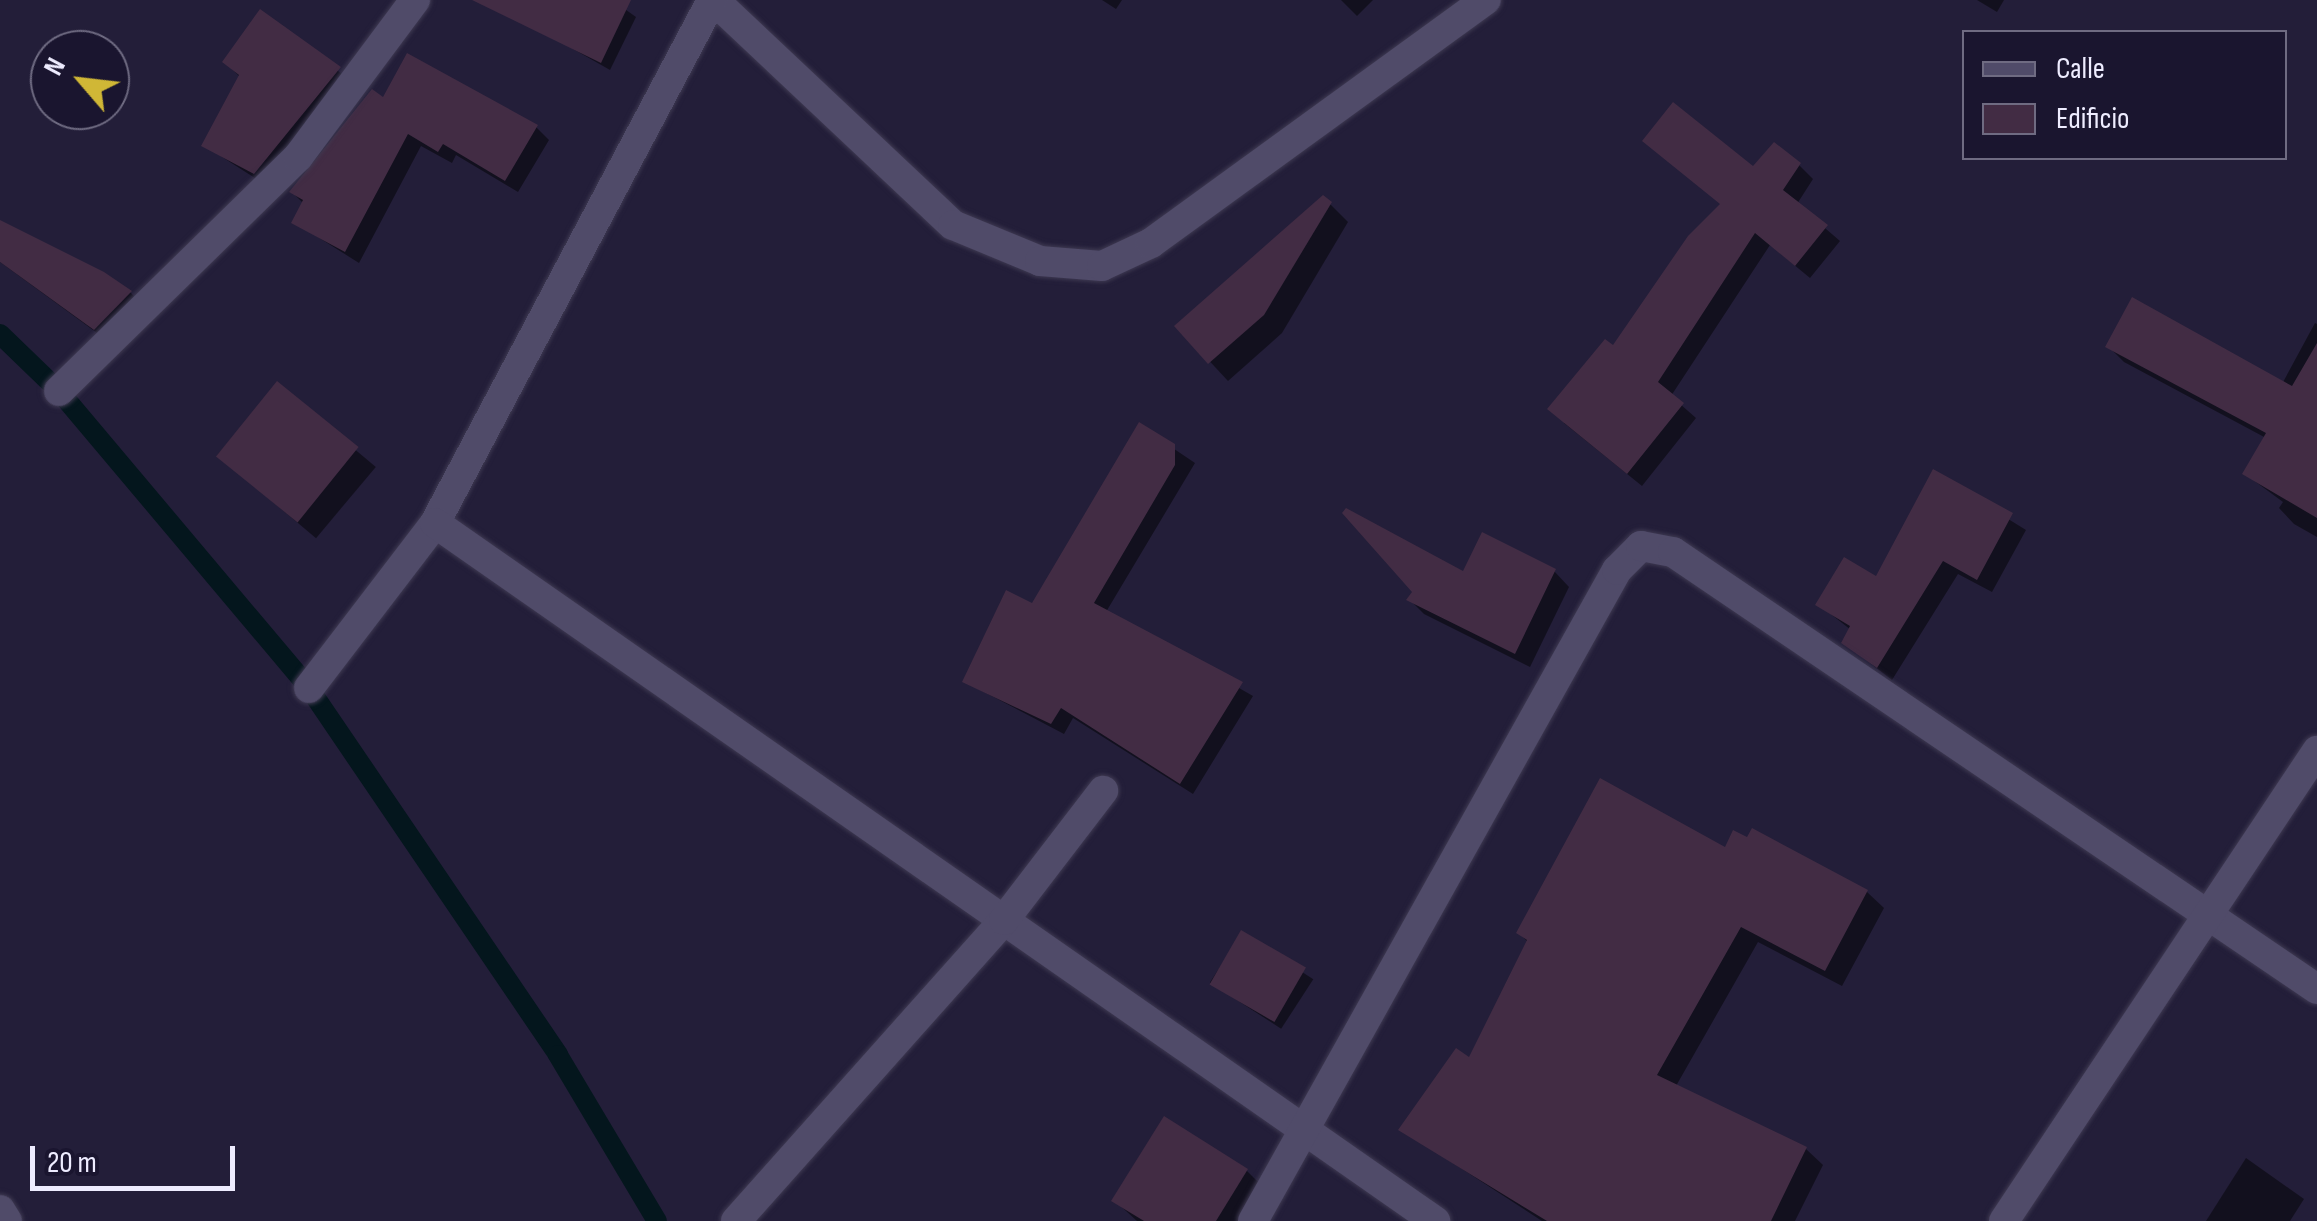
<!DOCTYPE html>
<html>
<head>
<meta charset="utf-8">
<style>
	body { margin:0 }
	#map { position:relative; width:2317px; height:1221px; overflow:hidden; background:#231e39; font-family:"Sofia Sans Condensed",sans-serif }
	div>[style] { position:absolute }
	.shadow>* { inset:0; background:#0007; transform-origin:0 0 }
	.stream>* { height:20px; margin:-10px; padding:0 10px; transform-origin:10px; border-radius:10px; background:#04161d }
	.building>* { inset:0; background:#422c44; transform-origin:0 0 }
	.roads { filter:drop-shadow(0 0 2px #3e3951) drop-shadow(0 0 2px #3e3951) }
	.minor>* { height:30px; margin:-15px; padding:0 15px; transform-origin:15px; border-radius:15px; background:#504b69 }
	span { translate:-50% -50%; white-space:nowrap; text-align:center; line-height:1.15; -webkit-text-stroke:9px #1a152f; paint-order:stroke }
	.legend { position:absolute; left:1962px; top:30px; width:325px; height:130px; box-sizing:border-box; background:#1a152f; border:2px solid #6f6b82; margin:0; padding:12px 18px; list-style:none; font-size:30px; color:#eeecff }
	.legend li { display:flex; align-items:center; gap:20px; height:50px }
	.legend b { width:50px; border:2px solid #6f6b82 }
	.north { position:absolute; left:30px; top:30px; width:100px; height:100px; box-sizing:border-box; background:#1a152f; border:2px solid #6f6b82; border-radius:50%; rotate:298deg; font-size:28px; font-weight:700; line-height:40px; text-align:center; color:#eeecff }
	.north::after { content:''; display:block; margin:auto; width:35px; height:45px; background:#d0b736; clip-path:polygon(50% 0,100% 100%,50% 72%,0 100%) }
	.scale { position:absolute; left:30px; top:1146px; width:205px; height:45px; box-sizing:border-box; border:5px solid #eeecff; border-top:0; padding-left:12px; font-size:30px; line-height:35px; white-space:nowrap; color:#eeecff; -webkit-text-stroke:8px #1a152f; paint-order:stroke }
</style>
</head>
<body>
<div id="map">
	<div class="shadow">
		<i style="clip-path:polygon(562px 0,612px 0,636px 17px,610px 70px,545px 33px)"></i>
		<i style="clip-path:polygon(1102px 0,1122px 0,1116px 9px)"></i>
		<i style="clip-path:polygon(1341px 0,1373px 0,1357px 16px)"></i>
		<i style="clip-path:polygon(1977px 0,2004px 0,1997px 12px)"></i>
		<i style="clip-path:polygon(261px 13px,354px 83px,269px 187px,205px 146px,241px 78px,225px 62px)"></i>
		<i style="clip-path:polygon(384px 101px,536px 127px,549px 140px,518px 192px,456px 155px,452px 163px,421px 146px,359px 263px,294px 222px,304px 204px,292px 192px)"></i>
		<i style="clip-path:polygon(1799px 165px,1813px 179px,1797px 204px,1840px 241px,1810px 278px,1770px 245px,1671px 396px,1696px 418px,1642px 486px,1564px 423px,1753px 169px)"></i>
		<i style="clip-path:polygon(1330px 204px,1348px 222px,1282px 333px,1228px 381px,1177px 326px)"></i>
		<i style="clip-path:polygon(0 224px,131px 293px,139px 302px,104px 338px,0 262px)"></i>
		<i style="clip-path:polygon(2315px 323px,2317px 324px,2317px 537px,2294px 524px,2279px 508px,2283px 502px,2245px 474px,2266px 438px,2124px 362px,2109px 347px,2282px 384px)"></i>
		<i style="left:277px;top:384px;width:129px;height:93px;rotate:40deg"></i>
		<i style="clip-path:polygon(1140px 426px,1195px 463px,1106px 612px,1253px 696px,1193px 794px,1073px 718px,1064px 734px,965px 682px,1032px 606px)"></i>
		<i style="clip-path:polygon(1934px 473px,2026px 530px,1992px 592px,1958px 574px,1892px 680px,1844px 643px,1851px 630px,1818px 604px,1877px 580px)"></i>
		<i style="clip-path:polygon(1554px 571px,1569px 587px,1530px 667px,1424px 614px,1409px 599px)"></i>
		<i style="clip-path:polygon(1726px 850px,1867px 892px,1884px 908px,1842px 986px,1758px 942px,1676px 1086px,1806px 1149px,1823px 1165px,1795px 1221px,1542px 1221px,1402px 1130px,1470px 1060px,1529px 943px,1519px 933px)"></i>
		<i style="left:1242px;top:933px;width:85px;height:59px;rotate:33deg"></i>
		<i style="clip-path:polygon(2246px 1158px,2304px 1199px,2290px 1221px,2206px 1221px)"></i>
		<i style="clip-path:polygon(1247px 1171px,1265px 1189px,1245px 1221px,1137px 1221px,1114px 1200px)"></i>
	</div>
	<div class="stream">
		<i style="left:0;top:334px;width:82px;rotate:44deg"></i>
		<i style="left:59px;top:391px;width:388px;rotate:49.9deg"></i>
		<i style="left:309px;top:688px;width:443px;rotate:55.8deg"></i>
		<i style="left:558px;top:1055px;width:193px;rotate:59.2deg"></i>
	</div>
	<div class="building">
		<i style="clip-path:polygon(472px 0,631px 0,601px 63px)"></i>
		<i style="clip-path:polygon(260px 9px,341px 67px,254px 174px,201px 146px,239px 75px,222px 62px)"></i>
		<i style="clip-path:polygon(407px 53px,538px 125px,505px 181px,443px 144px,438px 152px,408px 134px,345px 252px,291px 223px,303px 200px,289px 192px,372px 89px,383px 97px)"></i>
		<i style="clip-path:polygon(1673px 102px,1753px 166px,1774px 142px,1801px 163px,1783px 190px,1828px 225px,1795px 266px,1755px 233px,1658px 382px,1684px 403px,1627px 474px,1547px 409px,1605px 339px,1613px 345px,1688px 236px,1720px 204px,1642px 141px)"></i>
		<i style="clip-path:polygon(1323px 195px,1332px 202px,1264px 315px,1208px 364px,1174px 326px)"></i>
		<i style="clip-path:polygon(0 220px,104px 272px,132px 291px,94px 330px,0 262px)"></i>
		<i style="clip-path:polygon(2132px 297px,2292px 386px,2317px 343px,2317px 518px,2242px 474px,2266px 433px,2105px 347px)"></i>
		<i style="left:277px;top:381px;width:105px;height:97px;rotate:39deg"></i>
		<i style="clip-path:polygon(1139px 422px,1175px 444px,1175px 465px,1094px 603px,1243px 682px,1180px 784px,1061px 708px,1051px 724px,962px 682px,1006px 590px,1032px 603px)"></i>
		<i style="clip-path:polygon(1933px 469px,2013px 513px,1977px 580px,1943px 561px,1877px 668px,1841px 643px,1850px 626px,1815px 605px,1844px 557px,1876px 576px)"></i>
		<i style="clip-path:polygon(1346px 508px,1463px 571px,1482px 532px,1556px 569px,1515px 654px,1406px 600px,1412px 592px,1342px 513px)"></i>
		<i style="clip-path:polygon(1600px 778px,1725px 847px,1733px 830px,1747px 837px,1752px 828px,1868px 890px,1825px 971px,1741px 927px,1657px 1075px,1807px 1147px,1771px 1221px,1547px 1221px,1398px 1130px,1456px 1048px,1469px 1057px,1527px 940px,1516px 933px)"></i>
		<i style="left:1241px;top:930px;width:75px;height:63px;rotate:30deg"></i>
		<i style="clip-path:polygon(1164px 1116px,1248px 1169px,1216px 1221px,1144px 1221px,1111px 1201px)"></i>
	</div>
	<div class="roads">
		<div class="minor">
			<i style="left:714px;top:0;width:328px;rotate:43.3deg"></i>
			<i style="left:953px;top:225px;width:94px;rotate:22.5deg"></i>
			<i style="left:1040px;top:261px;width:62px;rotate:4.6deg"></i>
			<i style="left:1102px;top:266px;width:54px;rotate:-25.1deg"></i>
			<i style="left:1151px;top:243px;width:414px;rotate:-36deg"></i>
			<i style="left:59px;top:391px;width:334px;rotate:-44.4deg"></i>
			<i style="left:298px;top:157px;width:196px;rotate:-53.3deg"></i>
			<i style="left:435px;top:523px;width:592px;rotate:-62.09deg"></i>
			<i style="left:309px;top:688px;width:208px;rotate:-52.6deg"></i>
			<i style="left:435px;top:523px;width:1220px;rotate:34.92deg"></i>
			<i style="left:0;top:1210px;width:13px;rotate:58deg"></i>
			<i style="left:736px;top:1221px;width:403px;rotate:-48.3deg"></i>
			<i style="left:1004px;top:920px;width:163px;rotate:-52.5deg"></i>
			<i style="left:1253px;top:1221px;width:746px;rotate:-60.79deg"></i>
			<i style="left:1617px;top:570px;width:34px;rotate:-45deg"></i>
			<i style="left:1641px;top:546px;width:33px;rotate:11deg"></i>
			<i style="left:1673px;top:552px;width:778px;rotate:34.16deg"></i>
			<i style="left:2004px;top:1221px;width:565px;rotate:-56.34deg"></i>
		</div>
	</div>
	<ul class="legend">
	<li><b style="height:12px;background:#504b69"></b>Calle</li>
	<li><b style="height:28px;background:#422c44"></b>Edificio</li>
	</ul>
	<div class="north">N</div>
	<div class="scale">20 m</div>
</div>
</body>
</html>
